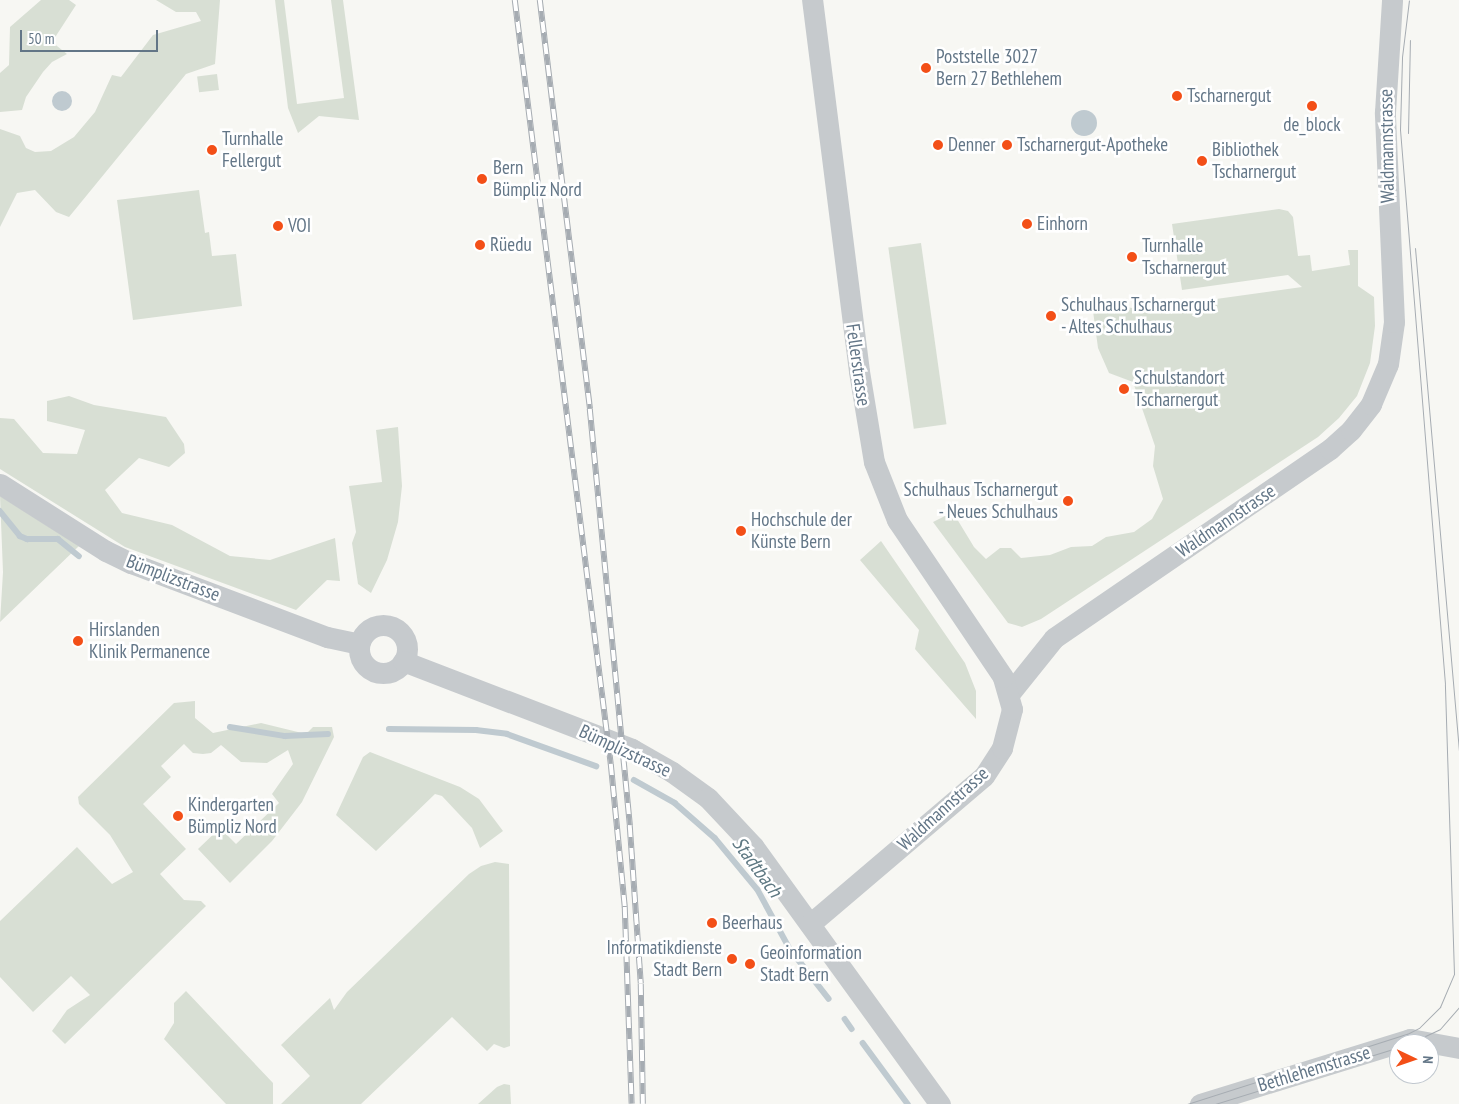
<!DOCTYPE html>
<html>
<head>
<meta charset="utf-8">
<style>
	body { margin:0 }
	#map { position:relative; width:1459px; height:1104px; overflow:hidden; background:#f7f7f3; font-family:"PT Sans Narrow",sans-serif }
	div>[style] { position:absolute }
	.green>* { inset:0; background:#d8dfd4; transform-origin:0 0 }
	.water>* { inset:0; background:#bfcad0 }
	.round { border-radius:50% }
	.stream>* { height:5.5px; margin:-2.75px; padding:0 2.75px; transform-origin:2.75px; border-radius:2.75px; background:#bfcad0 }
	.minor>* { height:21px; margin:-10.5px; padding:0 10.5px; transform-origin:10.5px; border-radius:10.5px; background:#c6cacd }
	.minor>.ring { margin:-10.5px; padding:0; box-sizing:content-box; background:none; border:21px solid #c6cacd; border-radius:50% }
	.tram>* { height:1px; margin:-0.5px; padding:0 0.5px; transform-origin:0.5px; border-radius:0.5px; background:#a6acb2 }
	.rail>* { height:5.5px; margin-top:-2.75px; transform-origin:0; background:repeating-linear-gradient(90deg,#fff 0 11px,#a6acb2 0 22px); box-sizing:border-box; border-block:1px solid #a6acb2 }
	.dots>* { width:14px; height:14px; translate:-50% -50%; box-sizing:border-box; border:2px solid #fff; border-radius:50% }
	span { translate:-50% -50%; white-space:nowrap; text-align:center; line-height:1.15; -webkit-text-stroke:5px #fff; paint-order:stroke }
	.poi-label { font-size:19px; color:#637687 }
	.left { translate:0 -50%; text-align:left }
	.right { translate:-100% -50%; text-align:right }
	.street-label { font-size:19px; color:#637687 }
	.water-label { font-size:20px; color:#5f7983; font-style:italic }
	.north { position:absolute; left:1389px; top:1034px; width:50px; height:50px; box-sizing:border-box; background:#fff; border:1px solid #c1c8cf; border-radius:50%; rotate:93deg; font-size:14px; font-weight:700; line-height:20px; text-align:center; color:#637687 }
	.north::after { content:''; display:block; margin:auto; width:18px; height:22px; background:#f34f17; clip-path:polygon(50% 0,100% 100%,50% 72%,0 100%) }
	.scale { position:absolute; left:20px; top:30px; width:138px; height:22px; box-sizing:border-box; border:2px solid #637687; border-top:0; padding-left:6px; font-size:15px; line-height:18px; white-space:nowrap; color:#637687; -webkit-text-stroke:4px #fff; paint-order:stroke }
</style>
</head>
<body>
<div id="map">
	<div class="green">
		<i style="clip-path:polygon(41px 0,69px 0,76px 5px,52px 42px,67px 54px,52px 62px,43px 72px,26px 97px,22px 110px,0 112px,0 73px,9px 65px,10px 27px)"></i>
		<i style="clip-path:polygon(156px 0,220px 0,215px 64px,186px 74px,69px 217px,56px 212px,35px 190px,17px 193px,0 227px,0 129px,20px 136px,26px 148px,35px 152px,51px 151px,74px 137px,95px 112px,112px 75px,121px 77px,153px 35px,201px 21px,196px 12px,176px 12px)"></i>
		<i style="clip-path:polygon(275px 0,284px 0,297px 104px,344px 98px,331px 0,343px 0,359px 120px,319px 116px,298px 133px,288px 108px)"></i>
		<i style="left:217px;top:74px;width:16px;height:20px;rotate:83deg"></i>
		<i style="clip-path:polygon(199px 190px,205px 233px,209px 232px,212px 256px,236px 254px,242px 306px,133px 320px,117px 200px)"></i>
		<i style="clip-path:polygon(1279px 209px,1288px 211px,1293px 217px,1298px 256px,1310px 255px,1312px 271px,1350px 265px,1348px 250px,1358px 250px,1358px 286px,1374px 297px,1375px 326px,1370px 363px,1357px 396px,1339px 418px,1318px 437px,1041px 619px,1022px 627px,1008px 623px,933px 522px,945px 516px,957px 519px,974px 547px,986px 559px,1000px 548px,1011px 548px,1021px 558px,1050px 555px,1071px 547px,1092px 546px,1106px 537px,1134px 532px,1152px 519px,1163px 499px,1153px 466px,1155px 446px,1133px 382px,1109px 373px,1098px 348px,1093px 311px,1126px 307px,1151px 311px,1151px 308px,1302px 287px,1288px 275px,1182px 290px,1172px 224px)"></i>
		<i style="left:921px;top:243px;width:183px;height:33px;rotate:82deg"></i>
		<i style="clip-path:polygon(69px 396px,94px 405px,166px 417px,184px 444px,185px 453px,169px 467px,139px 458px,105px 490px,122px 513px,172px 525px,230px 556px,270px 560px,335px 538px,340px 581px,327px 580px,296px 610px,125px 547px,0 469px,0 418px,14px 419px,43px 453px,77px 454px,85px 430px,47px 421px,47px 401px)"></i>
		<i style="clip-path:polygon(398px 427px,402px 486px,398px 522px,387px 560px,371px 593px,358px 584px,352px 543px,356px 532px,349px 486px,382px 482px,376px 430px)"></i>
		<i style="clip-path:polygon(0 496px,79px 546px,0 622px,3px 572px)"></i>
		<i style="clip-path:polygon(881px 541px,965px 663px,976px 691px,976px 719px,915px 649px,919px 630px,860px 560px)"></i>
		<i style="clip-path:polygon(195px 701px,195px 718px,213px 733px,261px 723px,306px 734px,313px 727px,332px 727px,334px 737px,302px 802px,272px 841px,230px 883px,198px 849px,220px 828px,236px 844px,279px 803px,272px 794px,293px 764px,288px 750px,267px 763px,241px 762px,221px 745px,211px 753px,203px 754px,193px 753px,184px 744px,161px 766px,171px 777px,143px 804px,186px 849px,160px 874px,184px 900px,201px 901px,206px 906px,65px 1044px,52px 1031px,67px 1010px,90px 995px,71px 976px,33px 1012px,0 977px,0 921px,77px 847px,112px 884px,133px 872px,110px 835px,79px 804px,78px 797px,174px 703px)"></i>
		<i style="clip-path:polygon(370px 752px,460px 787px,479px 799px,503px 831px,480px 848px,472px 828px,442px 796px,435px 794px,376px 851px,336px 815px,363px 757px)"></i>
		<i style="clip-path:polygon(495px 862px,509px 864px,510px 1046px,504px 1048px,494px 1044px,487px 1051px,452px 1017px,361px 1104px,281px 1104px,310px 1076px,281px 1045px,330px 998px,334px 1010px,347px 992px,469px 874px,481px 866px)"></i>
		<i style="clip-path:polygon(186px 991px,273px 1083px,273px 1104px,226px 1104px,164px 1039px,174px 1023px,174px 1003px)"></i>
		<i style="clip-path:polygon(504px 1084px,510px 1085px,511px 1104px,478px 1104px,497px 1087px)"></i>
	</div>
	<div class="water">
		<i class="round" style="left:52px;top:91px;width:20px;height:20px"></i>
		<i class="round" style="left:1071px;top:110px;width:26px;height:26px"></i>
	</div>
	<div class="stream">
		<i style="left:0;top:511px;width:32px;rotate:51deg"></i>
		<i style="left:20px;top:536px;width:8px;rotate:23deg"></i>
		<i style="left:27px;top:539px;width:31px"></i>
		<i style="left:58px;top:539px;width:27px;rotate:39deg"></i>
		<i style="left:230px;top:727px;width:56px;rotate:9.3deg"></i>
		<i style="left:285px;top:736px;width:43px;rotate:-2.7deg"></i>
		<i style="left:389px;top:729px;width:87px;rotate:0.7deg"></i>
		<i style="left:476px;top:730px;width:31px;rotate:7deg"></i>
		<i style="left:507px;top:734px;width:95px;rotate:19.8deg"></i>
		<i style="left:634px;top:780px;width:47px;rotate:29.3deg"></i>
		<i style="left:675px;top:803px;width:53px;rotate:41.2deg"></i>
		<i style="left:715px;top:838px;width:67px;rotate:50.4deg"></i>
		<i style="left:758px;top:890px;width:67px;rotate:61.5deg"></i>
		<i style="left:790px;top:949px;width:63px;rotate:52deg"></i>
		<i style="left:845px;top:1019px;width:12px;rotate:55deg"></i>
		<i style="left:863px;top:1043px;width:76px;rotate:53.6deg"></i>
	</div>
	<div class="minor">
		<i style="left:0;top:484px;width:125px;rotate:32.3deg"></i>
		<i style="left:106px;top:551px;width:28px;rotate:26deg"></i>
		<i style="left:131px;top:563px;width:210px;rotate:20.7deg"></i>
		<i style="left:327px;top:637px;width:33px;rotate:12deg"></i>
		<i class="ring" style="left:359px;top:625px;width:27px;height:27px"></i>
		<i style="left:403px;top:661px;width:245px;rotate:21deg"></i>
		<i style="left:632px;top:749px;width:46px;rotate:29.9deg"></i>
		<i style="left:672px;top:772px;width:44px;rotate:35.8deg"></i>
		<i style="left:708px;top:798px;width:66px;rotate:46.8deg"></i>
		<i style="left:753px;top:846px;width:319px;rotate:54.1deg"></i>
		<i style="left:1010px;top:693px;width:70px;rotate:-51.3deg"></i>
		<i style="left:1054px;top:638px;width:335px;rotate:-34.4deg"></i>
		<i style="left:1330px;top:449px;width:28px;rotate:-42deg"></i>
		<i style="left:1351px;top:430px;width:33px;rotate:-52deg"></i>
		<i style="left:1371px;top:404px;width:43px;rotate:-67deg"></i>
		<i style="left:1388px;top:364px;width:42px;rotate:-81.9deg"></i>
		<i style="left:1394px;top:322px;width:210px;rotate:-92.5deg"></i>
		<i style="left:1385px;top:112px;width:112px;rotate:-86.4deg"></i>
		<i style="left:810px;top:924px;width:228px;rotate:-40.4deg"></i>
		<i style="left:984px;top:776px;width:33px;rotate:-57deg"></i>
		<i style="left:1002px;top:748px;width:40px;rotate:-75.6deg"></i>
		<i style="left:1012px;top:709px;width:33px;rotate:-106deg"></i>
		<i style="left:1003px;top:677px;width:189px;rotate:-124deg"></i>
		<i style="left:897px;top:520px;width:62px;rotate:-111.6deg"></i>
		<i style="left:874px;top:462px;width:92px;rotate:-99.4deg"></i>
		<i style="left:859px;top:371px;width:374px;rotate:-97.2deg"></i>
		<i style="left:1200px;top:1104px;width:220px;rotate:-17.2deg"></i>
		<i style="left:1410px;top:1039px;width:50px;rotate:10.4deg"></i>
	</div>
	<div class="tram">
		<i style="left:1408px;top:133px;width:93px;rotate:-88.8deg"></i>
		<i style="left:1415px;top:248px;width:505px;rotate:85deg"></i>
		<i style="left:1408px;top:1044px;width:35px;rotate:-25deg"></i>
		<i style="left:1440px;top:1029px;width:29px;rotate:-49deg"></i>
		<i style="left:1187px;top:1104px;width:231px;rotate:-17.7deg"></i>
		<i style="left:1407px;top:1034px;width:13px;rotate:-27deg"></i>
		<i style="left:1419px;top:1028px;width:30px;rotate:-45deg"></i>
		<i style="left:1440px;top:1007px;width:36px;rotate:-67deg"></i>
		<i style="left:1454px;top:974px;width:290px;rotate:-91.8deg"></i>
		<i style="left:1445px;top:684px;width:556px;rotate:-94.64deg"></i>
		<i style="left:1400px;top:130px;width:73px;rotate:-88.4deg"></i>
		<i style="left:1402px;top:57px;width:57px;rotate:-83deg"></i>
		<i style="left:1215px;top:1104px;width:193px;rotate:-17.2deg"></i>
	</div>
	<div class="rail">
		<i style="left:515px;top:0;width:770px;rotate:82.84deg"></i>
		<i style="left:611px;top:764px;width:144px;rotate:84.4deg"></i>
		<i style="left:625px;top:907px;width:197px;rotate:88deg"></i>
		<i style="left:540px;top:0;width:412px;rotate:83deg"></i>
		<i style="left:590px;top:409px;width:419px;rotate:84.5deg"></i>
		<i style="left:630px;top:826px;width:158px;rotate:86deg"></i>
		<i style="left:641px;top:984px;width:120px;rotate:89deg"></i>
	</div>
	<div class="dots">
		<i style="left:926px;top:68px;background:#f34f17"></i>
		<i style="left:1177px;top:96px;background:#f34f17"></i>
		<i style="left:1312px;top:106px;background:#f34f17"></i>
		<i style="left:938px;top:145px;background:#f34f17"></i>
		<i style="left:1007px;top:145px;background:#f34f17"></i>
		<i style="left:212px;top:150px;background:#f34f17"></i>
		<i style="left:1202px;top:161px;background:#f34f17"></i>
		<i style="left:482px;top:179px;background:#f34f17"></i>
		<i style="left:1027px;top:224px;background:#f34f17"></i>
		<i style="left:278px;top:226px;background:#f34f17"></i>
		<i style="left:480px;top:245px;background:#f34f17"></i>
		<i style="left:1132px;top:257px;background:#f34f17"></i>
		<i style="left:1051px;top:316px;background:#f34f17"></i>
		<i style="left:1124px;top:389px;background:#f34f17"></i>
		<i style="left:1068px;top:501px;background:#f34f17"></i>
		<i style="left:741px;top:531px;background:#f34f17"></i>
		<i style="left:78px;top:641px;background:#f34f17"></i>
		<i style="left:178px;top:816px;background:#f34f17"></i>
		<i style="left:712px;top:923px;background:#f34f17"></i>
		<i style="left:732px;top:959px;background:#f34f17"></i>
		<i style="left:750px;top:964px;background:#f34f17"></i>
	</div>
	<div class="poi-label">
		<span class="left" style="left:936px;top:68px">Poststelle 3027<br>Bern 27 Bethlehem</span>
		<span class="left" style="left:1187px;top:96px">Tscharnergut</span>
		<span style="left:1312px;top:125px">de_block</span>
		<span class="left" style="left:222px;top:150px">Turnhalle<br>Fellergut</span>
		<span class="left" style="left:948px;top:145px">Denner</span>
		<span class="left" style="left:1017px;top:145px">Tscharnergut-Apotheke</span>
		<span class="left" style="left:1212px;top:161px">Bibliothek<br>Tscharnergut</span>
		<span class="left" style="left:493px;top:179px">Bern<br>Bümpliz Nord</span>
		<span class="left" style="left:1037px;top:224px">Einhorn</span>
		<span class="left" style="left:288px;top:226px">VOI</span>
		<span class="left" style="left:490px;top:245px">Rüedu</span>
		<span class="left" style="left:1142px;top:257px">Turnhalle<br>Tscharnergut</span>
		<span class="left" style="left:1061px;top:316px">Schulhaus Tscharnergut<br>- Altes Schulhaus</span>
		<span class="left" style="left:1134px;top:389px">Schulstandort<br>Tscharnergut</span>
		<span class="right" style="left:1058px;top:501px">Schulhaus Tscharnergut<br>- Neues Schulhaus</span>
		<span class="left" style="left:751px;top:531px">Hochschule der<br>Künste Bern</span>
		<span class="left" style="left:89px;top:641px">Hirslanden<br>Klinik Permanence</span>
		<span class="left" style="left:188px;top:816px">Kindergarten<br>Bümpliz Nord</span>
		<span class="left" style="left:722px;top:923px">Beerhaus</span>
		<span class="right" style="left:722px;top:959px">Informatikdienste<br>Stadt Bern</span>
		<span class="left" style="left:760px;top:964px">Geoinformation<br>Stadt Bern</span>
	</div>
	<div class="street-label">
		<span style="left:1387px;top:146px;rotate:-91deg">Waldmannstrasse</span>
		<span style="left:858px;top:365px;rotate:82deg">Fellerstrasse</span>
		<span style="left:1226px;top:521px;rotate:-34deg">Waldmannstrasse</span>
		<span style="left:173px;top:578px;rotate:21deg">Bümplizstrasse</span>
		<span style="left:625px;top:751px;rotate:25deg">Bümplizstrasse</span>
		<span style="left:943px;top:809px;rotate:-42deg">Waldmannstrasse</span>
		<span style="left:1314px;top:1069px;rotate:-17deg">Bethlehemstrasse</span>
	</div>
	<div class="water-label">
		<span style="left:757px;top:867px;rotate:54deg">Stadtbach</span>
	</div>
	<div class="north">N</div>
	<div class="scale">50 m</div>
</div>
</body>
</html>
